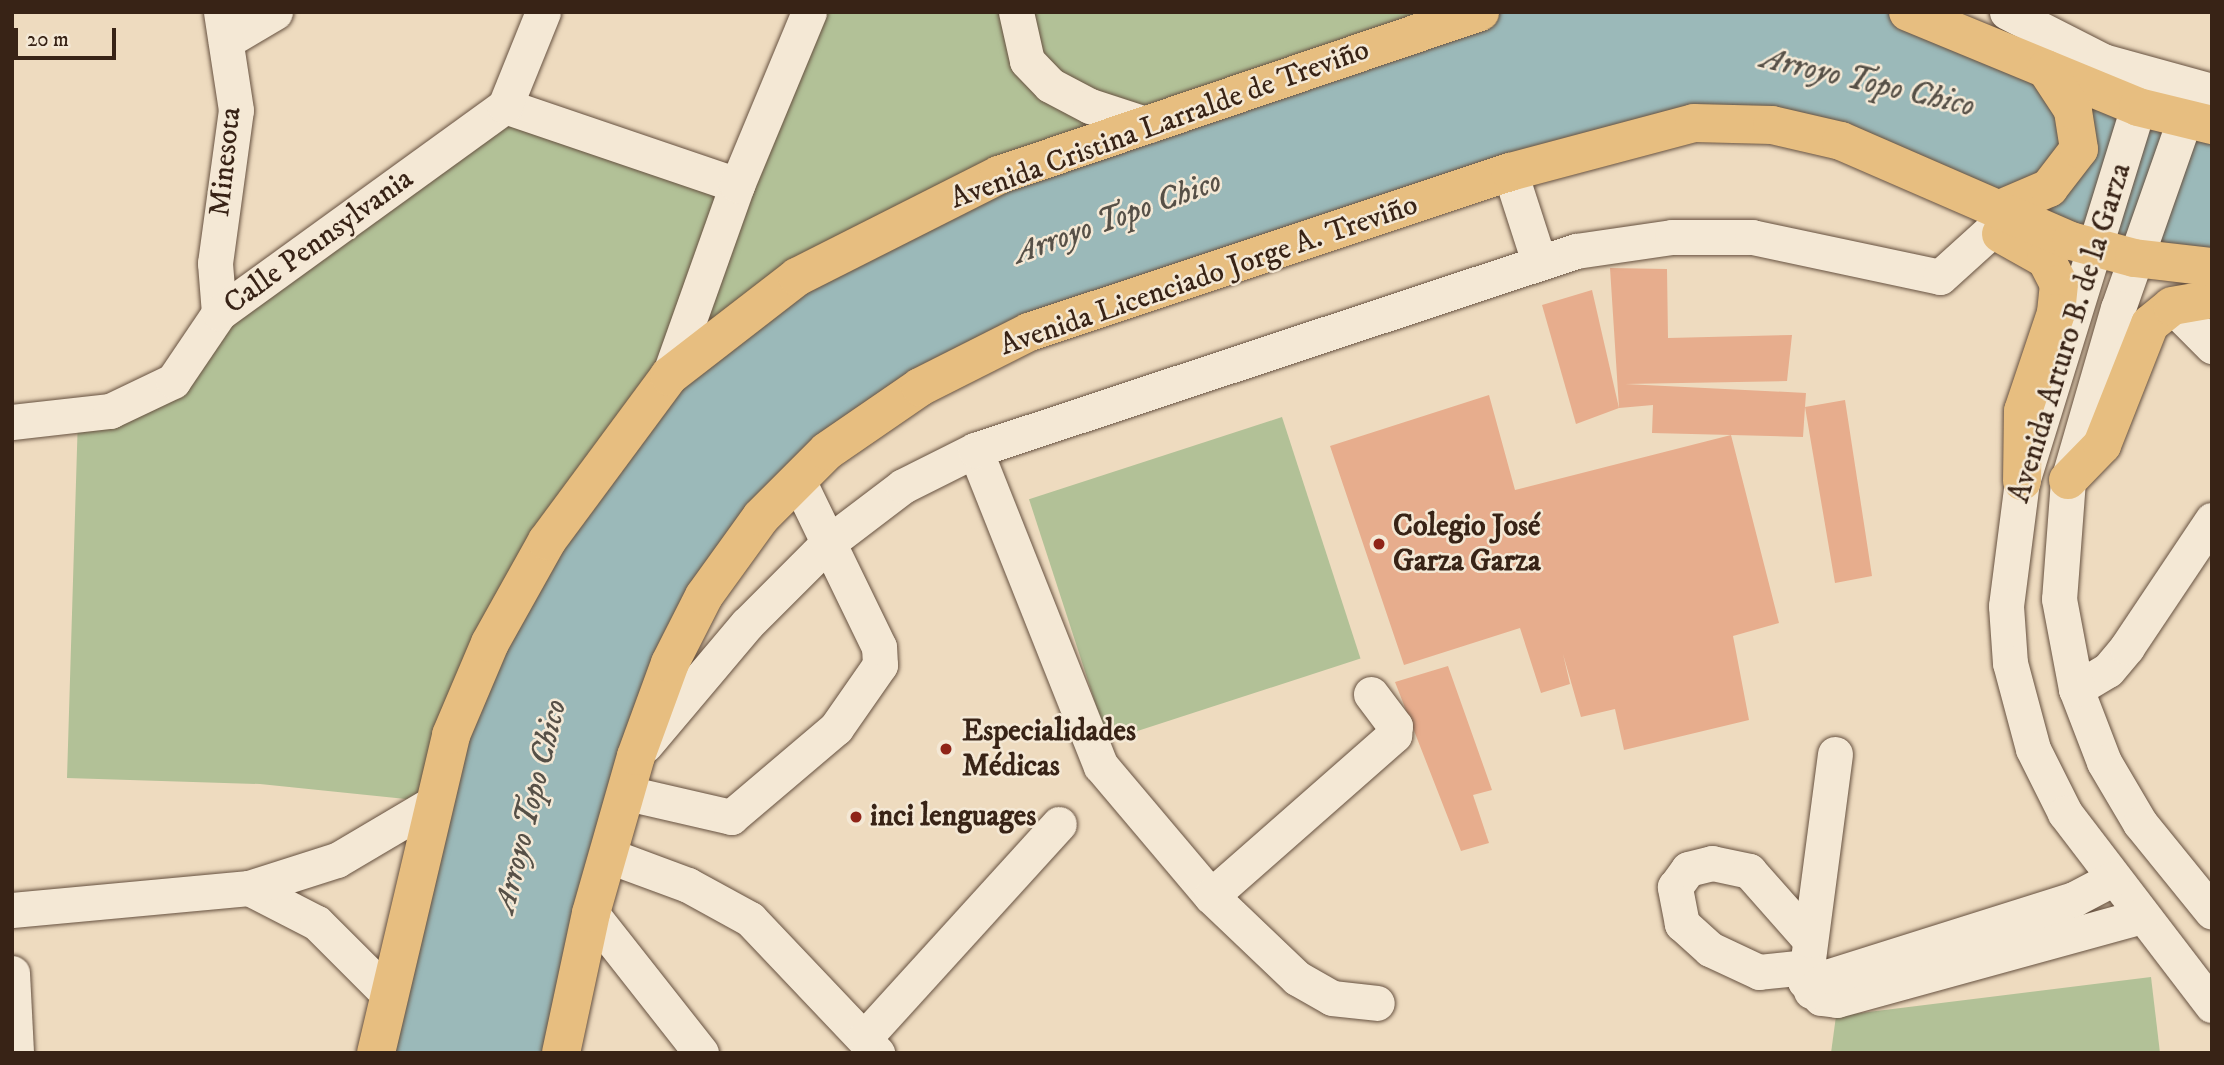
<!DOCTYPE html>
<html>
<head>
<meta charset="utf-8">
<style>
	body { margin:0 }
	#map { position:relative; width:2224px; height:1065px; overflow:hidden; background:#eedbbf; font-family:"IM FELL DW Pica",serif }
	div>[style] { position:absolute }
	.green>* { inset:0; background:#b2c197; transform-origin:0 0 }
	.water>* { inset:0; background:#9bb9b9 }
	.building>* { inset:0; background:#e7ad8d }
	.roads { filter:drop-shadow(0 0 2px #665140) drop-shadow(0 0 2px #665140) }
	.minor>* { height:35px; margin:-17.5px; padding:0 17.5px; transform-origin:17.5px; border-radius:17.5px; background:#f4e8d5 }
	.major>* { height:38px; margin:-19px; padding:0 19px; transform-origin:19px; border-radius:19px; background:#e7be80 }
	.dots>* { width:19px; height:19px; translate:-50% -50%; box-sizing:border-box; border:4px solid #f4e8d5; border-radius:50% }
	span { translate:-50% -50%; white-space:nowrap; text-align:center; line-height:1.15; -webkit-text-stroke:5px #f4e8d5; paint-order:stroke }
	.street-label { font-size:30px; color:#382316 }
	.poi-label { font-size:30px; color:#382316; font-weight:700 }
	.left { translate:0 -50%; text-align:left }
	.water-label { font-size:32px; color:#565047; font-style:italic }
	.frame { position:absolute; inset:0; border:14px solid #382316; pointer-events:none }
	.scale { position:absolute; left:14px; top:28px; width:102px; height:32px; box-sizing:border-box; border:4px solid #382316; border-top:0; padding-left:9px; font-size:21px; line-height:24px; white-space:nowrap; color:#382316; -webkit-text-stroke:5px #f4e8d5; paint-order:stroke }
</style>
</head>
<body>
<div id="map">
	<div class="green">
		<i style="clip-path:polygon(809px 12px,1488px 12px,999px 175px,435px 802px,260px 784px,67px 778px,78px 416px,139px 400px,219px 313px,505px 106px,736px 185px)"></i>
		<i style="left:1282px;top:417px;width:254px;height:266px;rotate:72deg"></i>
		<i style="clip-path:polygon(2151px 977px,2160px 1053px,1831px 1053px,1836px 1016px)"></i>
	</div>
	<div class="water">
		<i style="clip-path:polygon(1488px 12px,1908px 12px,2212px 123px,2212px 267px,1741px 122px,1029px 332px,827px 451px,697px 609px,563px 1053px,376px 1053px,451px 735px,669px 376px,860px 240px)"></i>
	</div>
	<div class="building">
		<i style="clip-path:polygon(1610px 268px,1667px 269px,1668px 338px,1792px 335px,1787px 381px,1625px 384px,1806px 393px,1805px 407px,1845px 400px,1872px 576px,1835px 583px,1805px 407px,1803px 437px,1731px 435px,1779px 623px,1733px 636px,1749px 720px,1624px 750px,1615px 709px,1581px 717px,1563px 654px,1570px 684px,1541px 693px,1520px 628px,1404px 665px,1330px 446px,1489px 395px,1515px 490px,1731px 435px,1652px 433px,1653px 405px,1619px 408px)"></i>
		<i style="clip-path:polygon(1592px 290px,1619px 408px,1576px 424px,1542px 305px)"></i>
		<i style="clip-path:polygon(1448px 666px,1492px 790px,1473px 795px,1489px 843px,1461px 851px,1395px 682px)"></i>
	</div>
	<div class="roads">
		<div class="minor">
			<i style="left:1016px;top:12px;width:50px;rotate:77.3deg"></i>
			<i style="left:1027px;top:61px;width:33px;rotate:46deg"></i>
			<i style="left:1050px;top:85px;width:45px;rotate:27.7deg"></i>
			<i style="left:1090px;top:106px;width:62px;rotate:17.9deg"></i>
			<i style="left:2007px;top:12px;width:108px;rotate:27deg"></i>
			<i style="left:2103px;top:61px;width:113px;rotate:15.4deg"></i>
			<i style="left:226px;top:41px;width:57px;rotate:-30.6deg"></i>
			<i style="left:505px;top:106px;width:245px;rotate:18.8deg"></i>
			<i style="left:2138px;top:107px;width:392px;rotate:107.2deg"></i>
			<i style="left:2022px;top:481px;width:126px;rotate:97.3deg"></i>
			<i style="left:2006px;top:606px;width:57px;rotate:86deg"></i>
			<i style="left:2010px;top:663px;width:89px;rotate:75deg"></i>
			<i style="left:2033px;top:749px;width:72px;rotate:63.4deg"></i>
			<i style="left:2065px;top:813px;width:242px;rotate:52.6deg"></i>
			<i style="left:2184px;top:121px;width:198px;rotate:109.4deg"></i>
			<i style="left:2118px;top:308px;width:179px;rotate:106.2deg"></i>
			<i style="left:2068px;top:480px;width:119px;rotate:94.3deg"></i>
			<i style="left:2059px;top:599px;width:92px;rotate:79.3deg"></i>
			<i style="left:2076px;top:689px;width:78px;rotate:69deg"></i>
			<i style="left:2104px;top:762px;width:71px;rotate:59.5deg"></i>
			<i style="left:2140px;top:823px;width:114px;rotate:51deg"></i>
			<i style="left:1510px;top:172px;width:95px;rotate:72.1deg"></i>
			<i style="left:2172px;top:306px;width:57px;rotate:45deg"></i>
			<i style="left:219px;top:313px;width:50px;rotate:-94.6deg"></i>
			<i style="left:215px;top:263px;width:154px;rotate:-82.2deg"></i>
			<i style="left:236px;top:110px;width:99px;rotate:-98.7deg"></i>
			<i style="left:669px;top:376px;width:203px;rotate:-70.4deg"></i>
			<i style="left:737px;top:185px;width:187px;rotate:-67.4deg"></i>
			<i style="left:12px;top:422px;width:99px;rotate:-6.4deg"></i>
			<i style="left:110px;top:411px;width:70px;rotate:-25.5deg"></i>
			<i style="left:173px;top:381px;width:82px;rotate:-55.9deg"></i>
			<i style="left:219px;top:313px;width:353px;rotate:-35.9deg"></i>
			<i style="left:505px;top:106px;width:101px;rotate:-68deg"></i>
			<i style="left:975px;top:450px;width:340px;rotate:68.3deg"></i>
			<i style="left:1101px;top:766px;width:170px;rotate:49.8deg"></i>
			<i style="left:1211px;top:896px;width:119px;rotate:43.6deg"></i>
			<i style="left:1297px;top:978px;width:40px;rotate:29.7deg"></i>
			<i style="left:1332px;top:998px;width:45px;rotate:6.3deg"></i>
			<i style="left:2076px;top:689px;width:37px;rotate:-31deg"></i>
			<i style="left:2108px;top:670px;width:30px;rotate:-50deg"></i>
			<i style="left:2127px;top:647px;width:153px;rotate:-56.2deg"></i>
			<i style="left:645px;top:745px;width:158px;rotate:-49.9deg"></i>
			<i style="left:747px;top:624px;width:115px;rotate:-45deg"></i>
			<i style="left:828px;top:543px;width:94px;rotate:-37.2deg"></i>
			<i style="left:903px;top:486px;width:80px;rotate:-26.6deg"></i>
			<i style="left:975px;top:450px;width:633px;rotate:-18.32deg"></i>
			<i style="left:1576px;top:251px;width:97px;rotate:-8.3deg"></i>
			<i style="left:1672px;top:237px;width:80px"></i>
			<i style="left:1752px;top:237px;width:192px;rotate:12deg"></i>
			<i style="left:1940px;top:277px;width:70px;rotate:-42.1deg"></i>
			<i style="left:1835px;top:754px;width:229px;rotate:97.5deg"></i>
			<i style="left:1805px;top:981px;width:23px;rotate:47deg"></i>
			<i style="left:1821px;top:998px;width:16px;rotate:7deg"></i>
			<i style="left:1837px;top:1000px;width:315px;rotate:-15.4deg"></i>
			<i style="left:627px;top:793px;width:107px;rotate:13deg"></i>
			<i style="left:731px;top:817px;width:138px;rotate:-40.3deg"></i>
			<i style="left:836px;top:728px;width:77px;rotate:-55.1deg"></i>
			<i style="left:880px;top:665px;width:18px;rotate:-93deg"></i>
			<i style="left:879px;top:647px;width:186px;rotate:-115.9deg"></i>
			<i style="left:607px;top:855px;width:86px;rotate:20.3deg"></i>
			<i style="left:688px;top:885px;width:71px;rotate:28.7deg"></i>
			<i style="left:750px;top:919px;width:185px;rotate:46.5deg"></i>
			<i style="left:249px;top:888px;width:76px;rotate:27.2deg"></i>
			<i style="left:317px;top:923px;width:100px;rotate:45deg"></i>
			<i style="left:1211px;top:896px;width:244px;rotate:-41.3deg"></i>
			<i style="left:1394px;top:735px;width:9px;rotate:-84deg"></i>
			<i style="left:1395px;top:726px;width:40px;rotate:-127deg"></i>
			<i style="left:12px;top:910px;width:238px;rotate:-5.3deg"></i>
			<i style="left:249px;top:888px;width:92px;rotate:-17.7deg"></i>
			<i style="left:337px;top:860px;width:114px;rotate:-30.6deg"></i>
			<i style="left:591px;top:913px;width:178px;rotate:51.8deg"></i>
			<i style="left:1807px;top:967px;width:48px;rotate:174.1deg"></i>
			<i style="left:1759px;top:972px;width:54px;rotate:-154.9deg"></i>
			<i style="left:1710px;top:949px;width:38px;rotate:-138deg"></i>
			<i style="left:1682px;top:924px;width:38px;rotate:-101deg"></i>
			<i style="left:1675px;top:887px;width:22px;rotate:-54deg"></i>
			<i style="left:1688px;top:869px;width:25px;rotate:-14deg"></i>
			<i style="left:1712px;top:863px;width:38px;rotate:12deg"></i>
			<i style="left:1749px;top:871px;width:92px;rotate:48.5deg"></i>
			<i style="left:12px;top:973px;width:80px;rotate:87.1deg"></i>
			<i style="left:1811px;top:991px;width:24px;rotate:-38deg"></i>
			<i style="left:1830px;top:976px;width:256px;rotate:-17.5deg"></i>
			<i style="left:2074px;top:899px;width:43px;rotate:-27.8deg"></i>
			<i style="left:865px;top:1037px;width:288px;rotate:-47.7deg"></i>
		</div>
		<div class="major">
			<i style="left:1908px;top:12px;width:249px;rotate:22.4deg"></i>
			<i style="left:2138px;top:107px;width:76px;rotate:13.7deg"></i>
			<i style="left:1998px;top:210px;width:56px;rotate:-23.3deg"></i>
			<i style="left:2049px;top:188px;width:49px;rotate:-52.4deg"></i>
			<i style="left:2079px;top:149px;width:39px;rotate:-99deg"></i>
			<i style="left:2073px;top:110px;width:49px;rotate:-123.4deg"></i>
			<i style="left:2001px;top:234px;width:51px;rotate:29.1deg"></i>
			<i style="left:2046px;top:259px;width:28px;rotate:63deg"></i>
			<i style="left:2059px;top:284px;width:29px;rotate:96deg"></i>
			<i style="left:2056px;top:313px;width:103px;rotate:108.6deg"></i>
			<i style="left:2023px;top:411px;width:70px;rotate:90.8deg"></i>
			<i style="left:2068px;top:480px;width:49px;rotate:-45.8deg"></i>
			<i style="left:2102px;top:445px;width:130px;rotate:-68.4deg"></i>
			<i style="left:2150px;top:324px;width:28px;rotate:-39deg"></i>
			<i style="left:2172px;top:306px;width:41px;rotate:-9.9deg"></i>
			<i style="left:376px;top:1053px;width:327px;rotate:-76.7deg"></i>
			<i style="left:451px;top:735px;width:100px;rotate:-67deg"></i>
			<i style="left:490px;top:643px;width:117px;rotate:-60.8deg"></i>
			<i style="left:547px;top:541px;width:205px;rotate:-53.5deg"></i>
			<i style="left:669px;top:376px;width:162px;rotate:-37.7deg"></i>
			<i style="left:797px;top:277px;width:226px;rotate:-26.8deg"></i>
			<i style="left:999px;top:175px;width:508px;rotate:-18.72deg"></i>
			<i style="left:561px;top:1053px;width:143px;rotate:-77.9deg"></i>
			<i style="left:591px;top:913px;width:163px;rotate:-74deg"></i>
			<i style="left:636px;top:756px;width:99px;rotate:-69.9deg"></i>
			<i style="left:670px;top:663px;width:75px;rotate:-63.1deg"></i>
			<i style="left:704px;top:596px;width:97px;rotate:-54.2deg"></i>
			<i style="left:761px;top:517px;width:93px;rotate:-45deg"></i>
			<i style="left:827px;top:451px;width:113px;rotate:-34.5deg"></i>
			<i style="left:920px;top:387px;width:122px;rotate:-26.8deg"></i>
			<i style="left:1029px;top:332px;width:507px;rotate:-18.4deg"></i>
			<i style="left:1510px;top:172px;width:190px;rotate:-14.9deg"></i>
			<i style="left:1694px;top:123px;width:78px;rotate:1.5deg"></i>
			<i style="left:1772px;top:125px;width:71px;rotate:13.1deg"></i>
			<i style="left:1841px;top:141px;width:251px;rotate:23.5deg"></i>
			<i style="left:2071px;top:241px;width:65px;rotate:15.1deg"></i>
			<i style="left:2134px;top:258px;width:79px;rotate:6.6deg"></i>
		</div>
	</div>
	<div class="dots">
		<i style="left:1379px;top:544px;background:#8f2418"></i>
		<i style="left:946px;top:749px;background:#8f2418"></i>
		<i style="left:856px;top:817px;background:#8f2418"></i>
	</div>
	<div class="street-label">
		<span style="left:1160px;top:125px;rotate:-20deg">Avenida Cristina Larralde de Treviño</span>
		<span style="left:226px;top:162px;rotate:-84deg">Minesota</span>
		<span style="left:319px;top:242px;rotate:-36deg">Calle Pennsylvania</span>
		<span style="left:1209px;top:276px;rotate:-19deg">Avenida Licenciado Jorge A. Treviño</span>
		<span style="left:2071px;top:333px;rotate:-73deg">Avenida Arturo B. de la Garza</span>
	</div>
	<div class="poi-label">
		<span class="left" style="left:1393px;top:544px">Colegio José<br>Garza Garza</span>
		<span class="left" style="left:962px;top:749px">Especialidades<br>Médicas</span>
		<span class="left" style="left:870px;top:817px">inci lenguages</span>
	</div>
	<div class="water-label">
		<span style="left:1868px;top:83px;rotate:13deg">Arroyo Topo Chico</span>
		<span style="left:1118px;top:218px;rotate:-20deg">Arroyo Topo Chico</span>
		<span style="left:531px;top:806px;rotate:-76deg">Arroyo Topo Chico</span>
	</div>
	<div class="frame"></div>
	<div class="scale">20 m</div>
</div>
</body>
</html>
